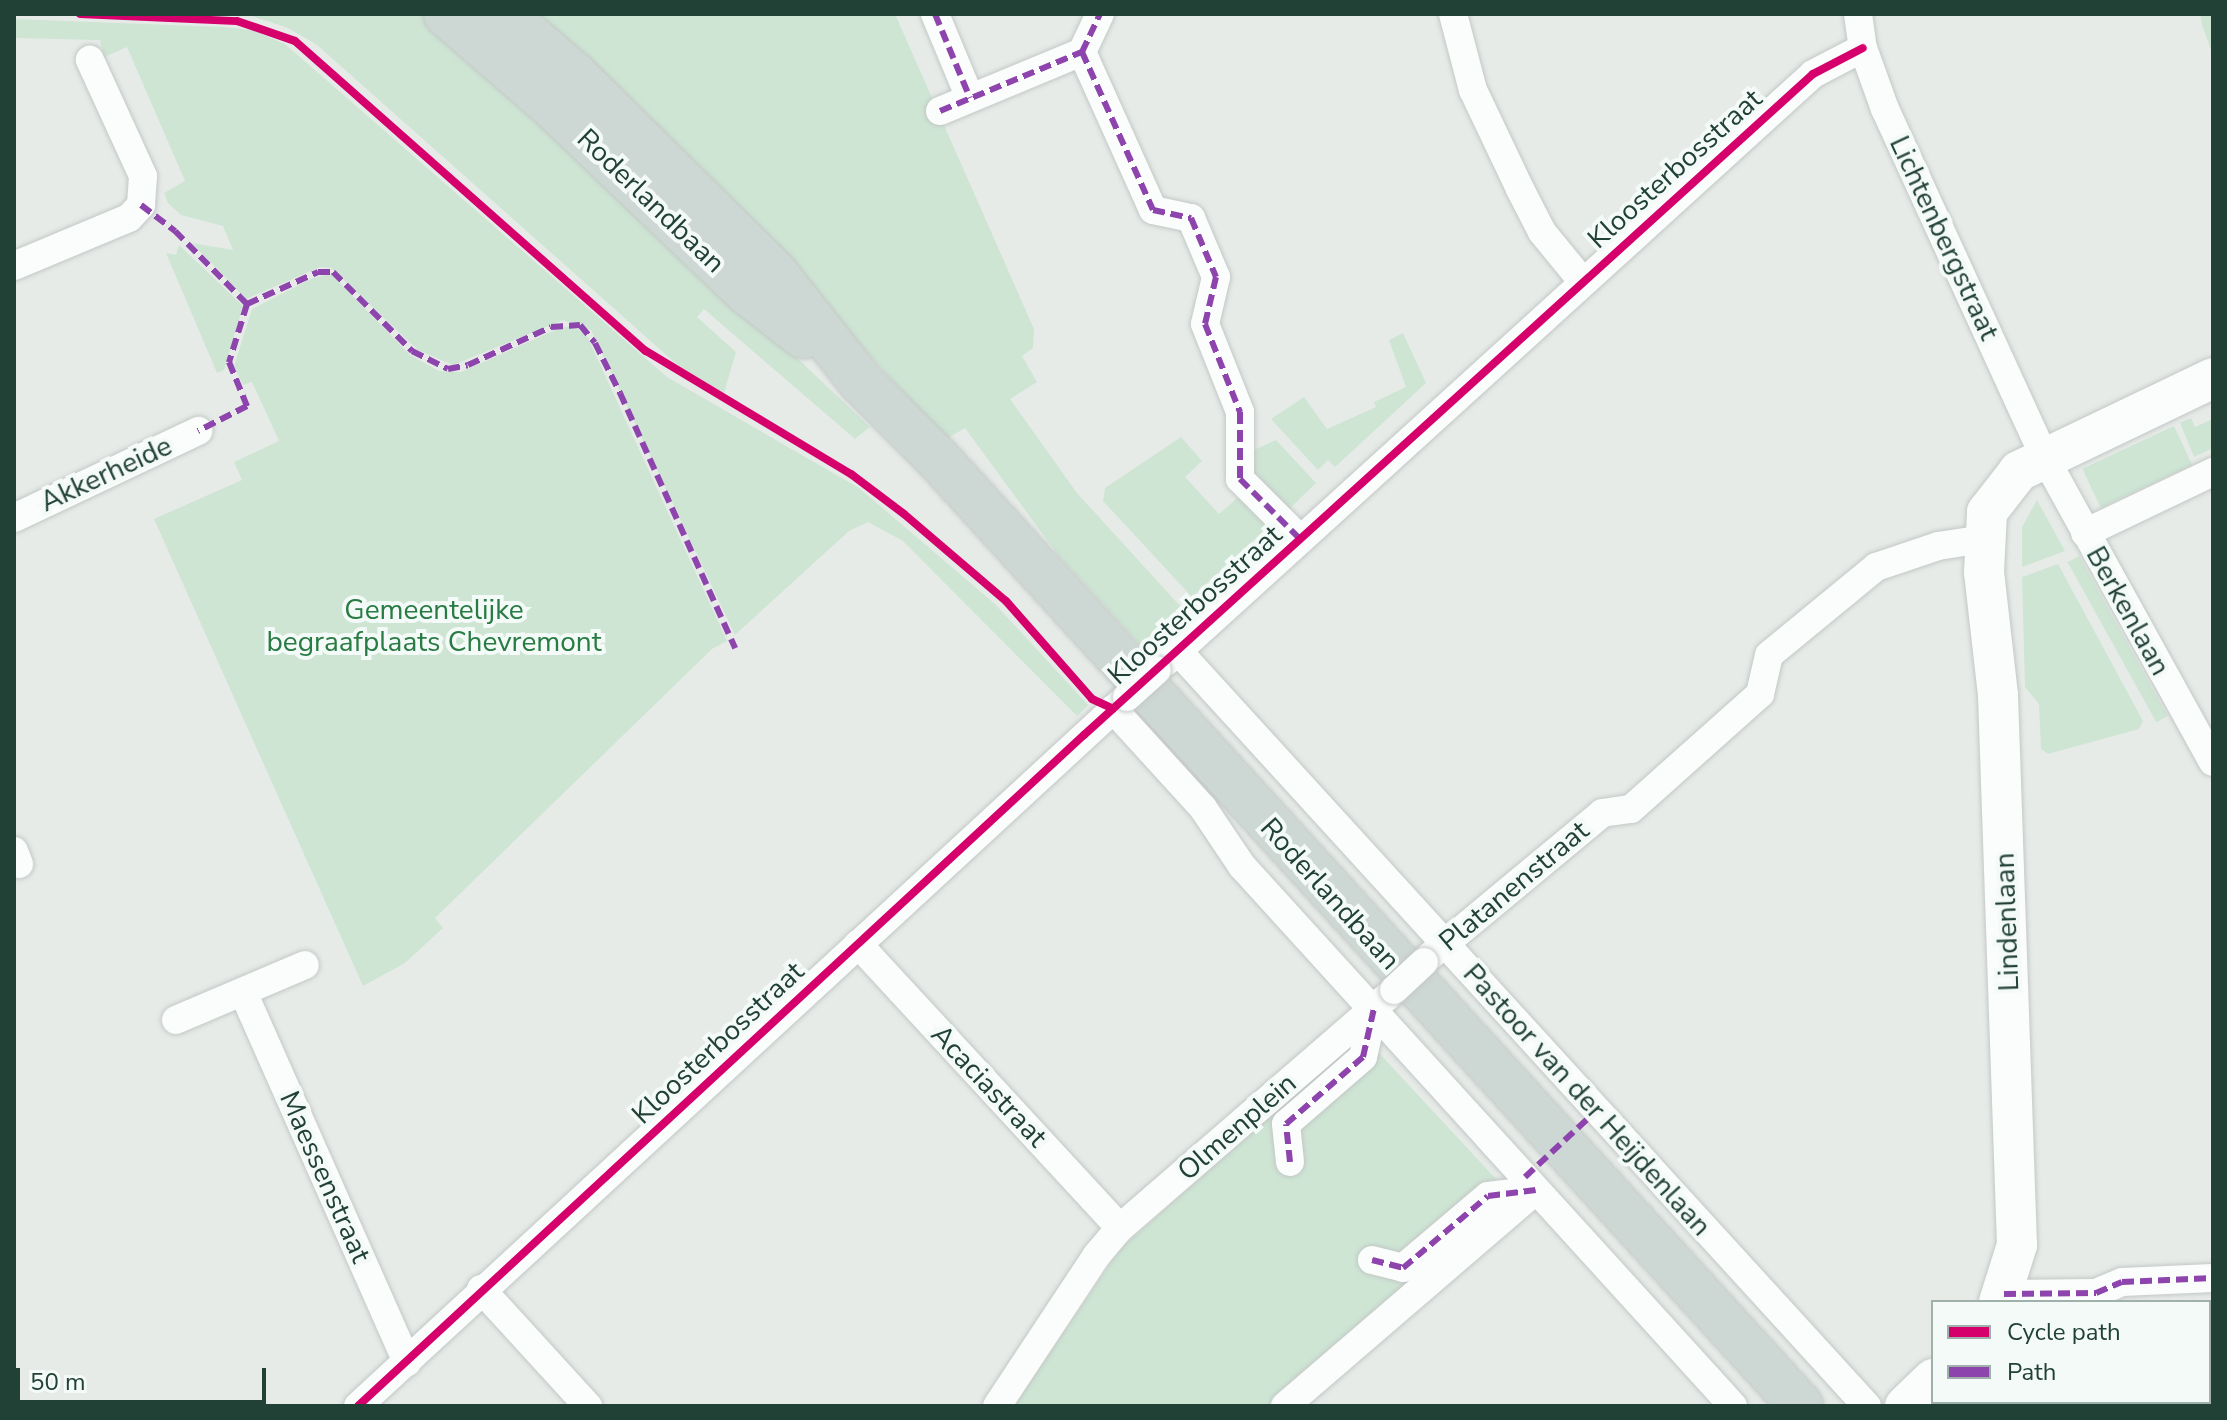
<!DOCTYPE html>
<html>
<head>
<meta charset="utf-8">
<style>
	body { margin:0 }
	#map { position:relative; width:2227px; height:1420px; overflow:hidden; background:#e6ebe8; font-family:"Nunito Sans",sans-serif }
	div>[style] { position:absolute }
	.green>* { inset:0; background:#cee5d4; transform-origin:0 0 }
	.roads { filter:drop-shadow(0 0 2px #c3c8c5) drop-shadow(0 0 2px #c3c8c5) }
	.street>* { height:28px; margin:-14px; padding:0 14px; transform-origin:14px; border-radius:14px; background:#fbfcfc }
	.secondary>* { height:40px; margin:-20px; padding:0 20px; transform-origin:20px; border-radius:20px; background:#fbfcfc }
	.primary>* { height:44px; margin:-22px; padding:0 22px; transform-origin:22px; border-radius:22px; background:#cdd7d4 }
	.bridges { filter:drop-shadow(0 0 2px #c3c8c5) drop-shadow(0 0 2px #c3c8c5) }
	.street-bridge>* { height:28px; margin:-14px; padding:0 14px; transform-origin:14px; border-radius:14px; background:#fbfcfc }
	.quiet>* { height:6px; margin-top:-3px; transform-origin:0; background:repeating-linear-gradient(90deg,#8e44ad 0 12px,transparent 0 18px) }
	.cycleway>* { height:8px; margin:-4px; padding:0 4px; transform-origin:4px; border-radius:4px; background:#d6006c }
	span { translate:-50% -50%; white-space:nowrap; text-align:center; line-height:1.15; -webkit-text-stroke:8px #f4faf7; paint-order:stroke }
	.street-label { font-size:28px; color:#214136 }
	.park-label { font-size:28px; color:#287b43 }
	.frame { position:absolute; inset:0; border:16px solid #214136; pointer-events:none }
	.legend { position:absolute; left:1931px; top:1300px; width:280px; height:104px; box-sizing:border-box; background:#f4faf7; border:2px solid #a0b0aa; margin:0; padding:10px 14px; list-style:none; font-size:24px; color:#214136 }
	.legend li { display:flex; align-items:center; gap:16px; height:40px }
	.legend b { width:40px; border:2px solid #a0b0aa }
	.scale { position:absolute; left:16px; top:1368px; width:250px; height:36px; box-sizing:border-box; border:4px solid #214136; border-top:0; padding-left:10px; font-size:24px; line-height:28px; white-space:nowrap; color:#214136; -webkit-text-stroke:6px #f4faf7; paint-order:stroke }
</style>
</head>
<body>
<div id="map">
	<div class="green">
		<i style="clip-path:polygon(246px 14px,423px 14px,541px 116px,870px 427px,855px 439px,704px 309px,697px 317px,736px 352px,724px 393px,681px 368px,317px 45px,288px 28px)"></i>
		<i style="clip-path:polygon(529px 14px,895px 14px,1034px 329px,1033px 348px,1022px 356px,1037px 382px,1010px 399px,1077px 493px,1181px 607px,1140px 645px,1058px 555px,965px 428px,946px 439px,791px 269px)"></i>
		<i style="clip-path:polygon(2200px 14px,2213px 14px,2213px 56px,2202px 25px)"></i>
		<i style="clip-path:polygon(14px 19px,223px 27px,252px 30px,285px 44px,667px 377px,859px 488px,995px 604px,1088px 705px,1077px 716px,903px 541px,868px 522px,849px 531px,735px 635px,591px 330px,563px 320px,453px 365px,418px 350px,331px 268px,320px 267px,246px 299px,192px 243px,233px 250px,223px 226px,181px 215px,168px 203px,164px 193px,185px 181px,127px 47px,104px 57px,100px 40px,14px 38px)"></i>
		<i style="clip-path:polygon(179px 245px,243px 306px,224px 370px,217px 373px,166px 253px,176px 255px)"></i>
		<i style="clip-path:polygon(331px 274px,410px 355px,439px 371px,461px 372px,562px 327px,574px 327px,587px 336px,727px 641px,712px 649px,435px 918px,443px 928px,405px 963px,363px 986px,154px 519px,242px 480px,234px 462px,279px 441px,252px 382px,243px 385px,234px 366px,252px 309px,313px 278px)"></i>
		<i style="clip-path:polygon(1403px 333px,1426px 383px,1335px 467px,1328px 460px,1318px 470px,1271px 419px,1304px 397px,1327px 429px,1376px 407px,1374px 402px,1406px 387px,1389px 340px)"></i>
		<i style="clip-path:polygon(2191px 418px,2195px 427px,2213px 419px,2213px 448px,2194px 457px,2180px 423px)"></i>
		<i style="left:2174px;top:426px;width:43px;height:101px;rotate:65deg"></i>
		<i style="clip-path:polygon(1181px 437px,1202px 461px,1185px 477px,1219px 514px,1242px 494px,1271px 524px,1192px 597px,1103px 501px,1105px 488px)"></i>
		<i style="clip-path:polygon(1276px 440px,1316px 483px,1286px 512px,1251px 475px,1252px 451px)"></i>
		<i style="clip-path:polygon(2037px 500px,2065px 551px,2022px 567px,2022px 527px)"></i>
		<i style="left:2079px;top:556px;width:183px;height:13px;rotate:61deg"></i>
		<i style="clip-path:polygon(2058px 564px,2143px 721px,2139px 729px,2048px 754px,2041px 749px,2039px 704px,2025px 687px,2022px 577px)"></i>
		<i style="clip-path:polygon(1352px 1043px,1380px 1054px,1496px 1179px,1500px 1210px,1273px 1406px,1014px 1406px,1121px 1248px)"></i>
	</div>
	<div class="roads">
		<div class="street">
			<i style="left:935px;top:14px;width:91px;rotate:67.4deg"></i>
			<i style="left:1453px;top:14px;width:79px;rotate:75.3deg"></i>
			<i style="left:1473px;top:90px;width:110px;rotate:64.6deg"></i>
			<i style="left:1520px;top:189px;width:48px;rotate:62.9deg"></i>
			<i style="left:1542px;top:232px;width:65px;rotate:50.6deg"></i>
			<i style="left:1858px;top:14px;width:34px;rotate:82deg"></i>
			<i style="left:1863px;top:48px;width:65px;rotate:70.2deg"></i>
			<i style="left:1885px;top:109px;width:384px;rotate:65.4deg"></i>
			<i style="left:2045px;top:458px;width:347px;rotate:61.1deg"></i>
			<i style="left:1082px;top:52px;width:173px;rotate:65.8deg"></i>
			<i style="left:1153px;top:210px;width:39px;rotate:12deg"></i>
			<i style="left:1191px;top:218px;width:64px;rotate:67deg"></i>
			<i style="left:1216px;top:277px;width:48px;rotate:103.2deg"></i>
			<i style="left:1205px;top:324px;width:95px;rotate:68.3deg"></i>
			<i style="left:1240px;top:412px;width:67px;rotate:90deg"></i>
			<i style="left:1240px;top:479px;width:85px;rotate:45deg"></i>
			<i style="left:940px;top:111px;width:154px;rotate:-22.6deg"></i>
			<i style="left:1082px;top:52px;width:42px;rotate:-64.7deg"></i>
			<i style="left:14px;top:266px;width:125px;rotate:-22.7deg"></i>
			<i style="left:129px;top:218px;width:18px;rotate:-47deg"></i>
			<i style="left:141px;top:205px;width:29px;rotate:-86deg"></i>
			<i style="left:143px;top:176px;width:128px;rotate:-114.6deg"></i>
			<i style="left:14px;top:518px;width:204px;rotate:-25.3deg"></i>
			<i style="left:2085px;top:533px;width:142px;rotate:-25.5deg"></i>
			<i style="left:1178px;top:651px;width:1022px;rotate:47.62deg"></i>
			<i style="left:1166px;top:662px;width:874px;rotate:-42.26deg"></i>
			<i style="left:1813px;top:74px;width:56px;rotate:-27.5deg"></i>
			<i style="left:1113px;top:709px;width:134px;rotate:47.7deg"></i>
			<i style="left:1203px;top:808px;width:70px;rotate:56.1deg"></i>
			<i style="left:1242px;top:866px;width:730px;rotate:47.72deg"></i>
			<i style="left:14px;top:851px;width:14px;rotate:69deg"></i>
			<i style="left:858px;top:944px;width:386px;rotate:47.3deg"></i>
			<i style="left:1430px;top:956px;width:224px;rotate:-39.7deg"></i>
			<i style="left:1602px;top:813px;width:29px;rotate:-8deg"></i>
			<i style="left:1631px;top:809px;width:173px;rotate:-41.7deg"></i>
			<i style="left:1760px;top:694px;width:40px;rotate:-77deg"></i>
			<i style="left:1769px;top:655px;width:139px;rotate:-39.4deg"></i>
			<i style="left:1876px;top:567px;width:65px;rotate:-18.7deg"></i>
			<i style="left:1938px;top:546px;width:46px;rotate:-8.8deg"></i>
			<i style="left:243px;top:992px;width:405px;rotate:66.1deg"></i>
			<i style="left:176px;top:1020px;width:140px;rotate:-23.1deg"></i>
			<i style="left:1290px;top:1162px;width:38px;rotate:-96deg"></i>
			<i style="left:1286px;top:1124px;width:102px;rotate:-41deg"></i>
			<i style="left:1363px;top:1057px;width:50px;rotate:-77.3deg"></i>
			<i style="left:1372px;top:1260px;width:32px;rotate:14deg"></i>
			<i style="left:1403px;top:1268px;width:111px;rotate:-40.3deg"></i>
			<i style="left:1488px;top:1196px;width:48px;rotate:-7.1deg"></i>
			<i style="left:481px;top:1289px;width:159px;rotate:47.6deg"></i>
			<i style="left:2004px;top:1294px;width:92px;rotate:-0.6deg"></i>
			<i style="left:2096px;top:1293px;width:28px;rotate:-23deg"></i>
			<i style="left:2122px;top:1282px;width:91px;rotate:-2.5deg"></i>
			<i style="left:358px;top:1406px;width:1046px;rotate:-42.68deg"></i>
			<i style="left:997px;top:1406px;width:181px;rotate:-56.5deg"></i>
			<i style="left:1097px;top:1255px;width:35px;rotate:-50deg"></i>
			<i style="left:1120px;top:1228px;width:354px;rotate:-40.9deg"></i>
			<i style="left:1285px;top:1406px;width:331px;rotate:-40.7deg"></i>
		</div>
		<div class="secondary">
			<i style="left:1999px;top:1302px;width:60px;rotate:-72.5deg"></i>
			<i style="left:2017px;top:1245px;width:550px;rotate:-91.98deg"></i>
			<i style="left:1998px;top:695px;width:124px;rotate:-96.5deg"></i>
			<i style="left:1984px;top:572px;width:60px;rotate:-87.1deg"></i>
			<i style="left:1987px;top:512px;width:52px;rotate:-52deg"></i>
			<i style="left:2019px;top:471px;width:215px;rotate:-25.6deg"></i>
			<i style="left:1905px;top:1406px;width:39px;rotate:-44deg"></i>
		</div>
		<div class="primary">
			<i style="left:446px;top:14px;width:138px;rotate:40.9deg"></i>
			<i style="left:550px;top:104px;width:274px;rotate:43.7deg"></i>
			<i style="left:748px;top:293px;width:70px;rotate:38deg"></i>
			<i style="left:504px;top:14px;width:94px;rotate:40.7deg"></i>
			<i style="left:575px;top:75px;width:281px;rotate:44.7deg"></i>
			<i style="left:775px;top:273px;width:139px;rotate:51.7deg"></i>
			<i style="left:861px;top:382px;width:109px;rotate:45deg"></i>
			<i style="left:938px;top:459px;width:1281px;rotate:47.66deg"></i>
		</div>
	</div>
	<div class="bridges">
		<div class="street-bridge">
			<i style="left:1127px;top:697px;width:40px;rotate:-42deg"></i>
			<i style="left:1394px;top:990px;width:41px;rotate:-43deg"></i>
		</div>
	</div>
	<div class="quiet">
		<i style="left:935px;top:14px;width:91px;rotate:67.4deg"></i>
		<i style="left:1082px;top:52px;width:173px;rotate:65.8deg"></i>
		<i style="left:1153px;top:210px;width:39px;rotate:12deg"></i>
		<i style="left:1191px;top:218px;width:64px;rotate:67deg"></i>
		<i style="left:1216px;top:277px;width:48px;rotate:103.2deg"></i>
		<i style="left:1205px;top:324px;width:95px;rotate:68.3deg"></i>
		<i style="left:1240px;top:412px;width:67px;rotate:90deg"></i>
		<i style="left:1240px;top:479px;width:85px;rotate:45deg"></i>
		<i style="left:940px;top:111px;width:154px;rotate:-22.6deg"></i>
		<i style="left:1082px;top:52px;width:42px;rotate:-64.7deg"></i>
		<i style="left:141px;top:205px;width:43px;rotate:37.4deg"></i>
		<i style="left:175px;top:231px;width:103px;rotate:45.4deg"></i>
		<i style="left:247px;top:304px;width:61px;rotate:107.2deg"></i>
		<i style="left:229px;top:362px;width:48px;rotate:67.8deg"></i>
		<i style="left:247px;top:406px;width:55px;rotate:153deg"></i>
		<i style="left:247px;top:304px;width:78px;rotate:-24.3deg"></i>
		<i style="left:318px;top:272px;width:15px"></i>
		<i style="left:333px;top:272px;width:112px;rotate:45deg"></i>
		<i style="left:412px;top:351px;width:40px;rotate:26.6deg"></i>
		<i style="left:448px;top:369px;width:20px;rotate:-11deg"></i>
		<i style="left:468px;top:365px;width:91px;rotate:-24.6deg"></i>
		<i style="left:551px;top:327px;width:29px;rotate:-4deg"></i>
		<i style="left:580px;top:325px;width:23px;rotate:50deg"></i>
		<i style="left:595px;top:343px;width:56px;rotate:63.4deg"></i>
		<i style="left:620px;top:393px;width:280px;rotate:65.7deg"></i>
		<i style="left:1290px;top:1162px;width:38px;rotate:-96deg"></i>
		<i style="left:1286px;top:1124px;width:102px;rotate:-41deg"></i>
		<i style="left:1363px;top:1057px;width:50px;rotate:-77.3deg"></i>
		<i style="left:1525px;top:1177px;width:97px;rotate:-42.9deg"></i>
		<i style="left:1372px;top:1260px;width:32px;rotate:14deg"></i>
		<i style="left:1403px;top:1268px;width:111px;rotate:-40.3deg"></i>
		<i style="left:1488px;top:1196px;width:48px;rotate:-7.1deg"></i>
		<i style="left:2004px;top:1294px;width:92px;rotate:-0.6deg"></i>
		<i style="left:2096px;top:1293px;width:28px;rotate:-23deg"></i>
		<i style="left:2122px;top:1282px;width:91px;rotate:-2.5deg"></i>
	</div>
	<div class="cycleway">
		<i style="left:80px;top:14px;width:157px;rotate:2.6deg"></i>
		<i style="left:237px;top:21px;width:61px;rotate:19deg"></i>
		<i style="left:295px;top:41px;width:468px;rotate:41.5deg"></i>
		<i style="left:646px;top:351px;width:239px;rotate:31deg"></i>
		<i style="left:851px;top:474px;width:66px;rotate:37deg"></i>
		<i style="left:904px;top:514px;width:134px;rotate:40.5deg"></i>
		<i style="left:1006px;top:601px;width:130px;rotate:48.7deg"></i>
		<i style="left:1092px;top:699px;width:23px;rotate:25deg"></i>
		<i style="left:358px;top:1406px;width:989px;rotate:-42.75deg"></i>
		<i style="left:1084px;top:735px;width:984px;rotate:-42.2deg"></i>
		<i style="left:1813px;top:74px;width:56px;rotate:-27.5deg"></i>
	</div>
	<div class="street-label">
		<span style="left:1675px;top:169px;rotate:-42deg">Kloosterbosstraat</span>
		<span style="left:651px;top:201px;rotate:44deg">Roderlandbaan</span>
		<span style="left:1944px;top:238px;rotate:65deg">Lichtenbergstraat</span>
		<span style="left:106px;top:474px;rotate:-25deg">Akkerheide</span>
		<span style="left:1195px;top:605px;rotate:-42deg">Kloosterbosstraat</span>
		<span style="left:2128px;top:611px;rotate:61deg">Berkenlaan</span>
		<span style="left:1514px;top:886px;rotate:-40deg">Platanenstraat</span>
		<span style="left:1330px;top:894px;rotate:48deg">Roderlandbaan</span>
		<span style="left:2007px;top:922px;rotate:-92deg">Lindenlaan</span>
		<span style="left:718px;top:1043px;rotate:-43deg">Kloosterbosstraat</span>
		<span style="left:989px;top:1086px;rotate:47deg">Acaciastraat</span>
		<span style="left:1587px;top:1100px;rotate:48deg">Pastoor van der Heijdenlaan</span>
		<span style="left:1237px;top:1127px;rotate:-41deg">Olmenplein</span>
		<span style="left:325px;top:1177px;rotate:66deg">Maessenstraat</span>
	</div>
	<div class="park-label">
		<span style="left:434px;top:626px">Gemeentelijke<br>begraafplaats Chevremont</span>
	</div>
	<div class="frame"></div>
	<ul class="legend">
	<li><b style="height:10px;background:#d6006c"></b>Cycle path</li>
	<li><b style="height:10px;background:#8e44ad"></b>Path</li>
	</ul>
	<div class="scale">50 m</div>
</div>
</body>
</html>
